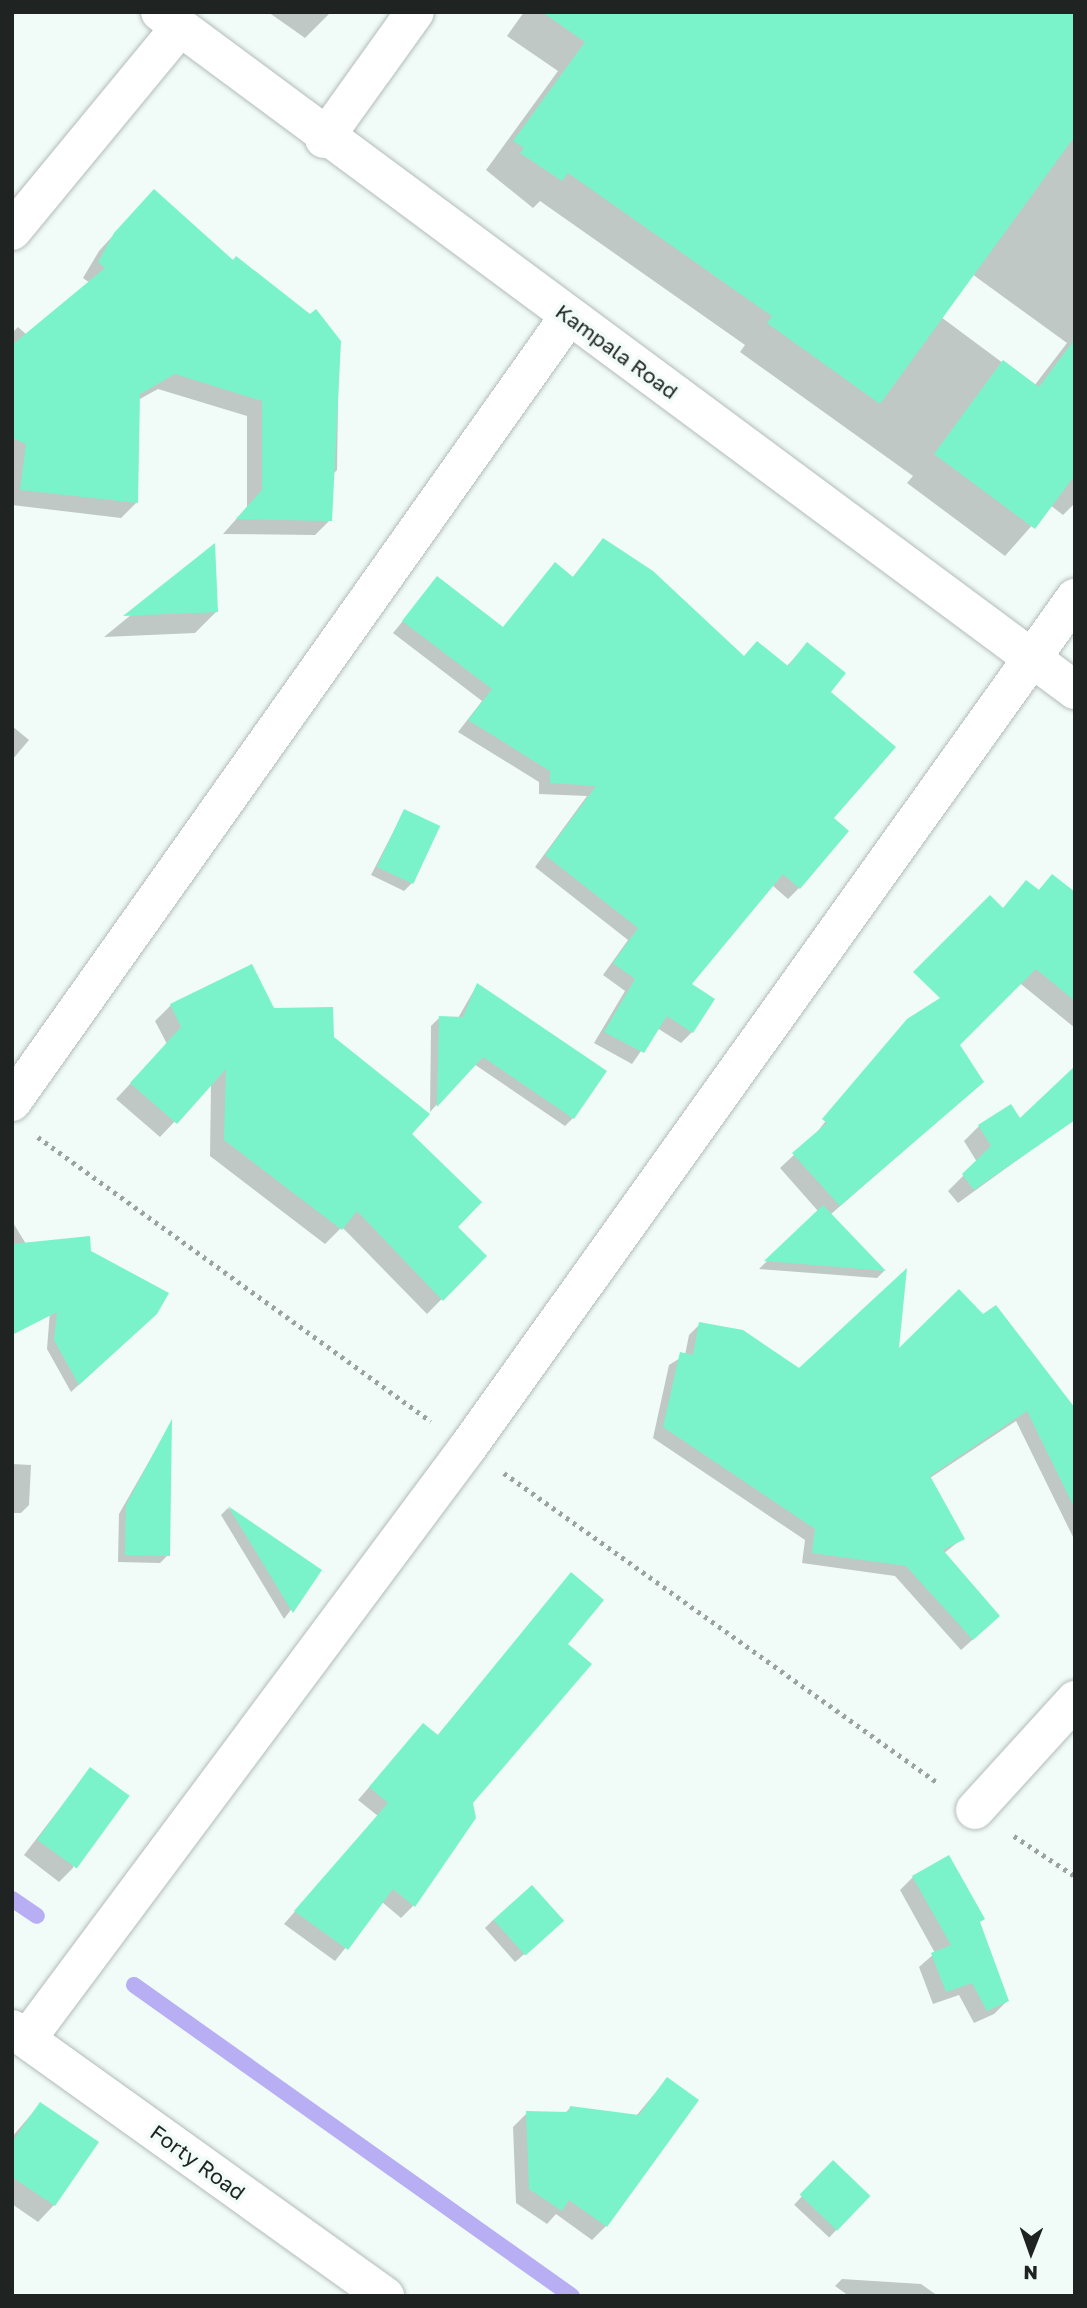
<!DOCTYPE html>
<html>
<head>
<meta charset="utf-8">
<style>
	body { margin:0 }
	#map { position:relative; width:1087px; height:2308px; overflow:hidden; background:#f1fbf7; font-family:"Golos Text",sans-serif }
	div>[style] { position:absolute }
	.shadow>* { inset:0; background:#0003; transform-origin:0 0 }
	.stream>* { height:16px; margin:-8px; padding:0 8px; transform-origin:8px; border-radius:8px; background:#b8aef4 }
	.building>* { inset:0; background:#7af3ca; transform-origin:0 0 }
	.path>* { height:4.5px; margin-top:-2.25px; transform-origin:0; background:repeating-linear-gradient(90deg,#9ba29f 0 3.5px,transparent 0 8.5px) }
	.roads { filter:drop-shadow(0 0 2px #b2bcb8) drop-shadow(0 0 2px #b2bcb8) }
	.minor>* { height:38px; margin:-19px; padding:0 19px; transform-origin:19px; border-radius:19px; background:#fff }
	span { translate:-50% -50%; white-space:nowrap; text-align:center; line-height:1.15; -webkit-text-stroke:7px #f1fbf7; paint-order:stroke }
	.street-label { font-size:21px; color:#1f2321 }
	.frame { position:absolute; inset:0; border:14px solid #1f2321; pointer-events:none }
	.north { position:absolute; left:996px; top:2217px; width:70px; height:70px; -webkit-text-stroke:5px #f1fbf7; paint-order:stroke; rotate:181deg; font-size:19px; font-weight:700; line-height:28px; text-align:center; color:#1f2321 }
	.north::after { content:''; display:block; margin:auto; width:24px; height:32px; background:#1f2321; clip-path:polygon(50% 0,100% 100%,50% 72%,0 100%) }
</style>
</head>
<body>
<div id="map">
	<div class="shadow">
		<i style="clip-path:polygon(268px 12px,331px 12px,305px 38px)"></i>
		<i style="clip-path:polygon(evenodd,524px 12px,1070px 12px,1075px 31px,1075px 503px,1063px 515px,1050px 505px,1005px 556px,907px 483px,913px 476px,740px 352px,745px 345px,540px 201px,533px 208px,486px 170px,558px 71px,507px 36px,524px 12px,972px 274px,1067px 343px,1034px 386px,941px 317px,972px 274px)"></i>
		<i style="clip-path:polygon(139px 207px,233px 263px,339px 342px,337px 470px,330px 477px,330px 520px,315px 535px,223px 534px,247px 507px,247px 416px,158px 389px,138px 400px,136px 503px,121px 518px,12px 505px,12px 333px,18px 327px,27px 335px,90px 283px,83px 278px,99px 251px)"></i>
		<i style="clip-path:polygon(603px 540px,743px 657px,786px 667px,807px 644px,829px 692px,832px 818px,799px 888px,788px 899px,772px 885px,689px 985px,692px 1032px,681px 1043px,657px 1028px,632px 1064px,594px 1043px,625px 991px,603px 975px,628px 940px,535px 867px,587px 796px,539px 794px,539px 782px,458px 732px,482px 701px,393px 633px,437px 579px,502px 629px,572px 578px)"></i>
		<i style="clip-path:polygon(214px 547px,217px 611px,195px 633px,104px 637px)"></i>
		<i style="clip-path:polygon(12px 726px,29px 740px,12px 760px)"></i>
		<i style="clip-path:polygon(404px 811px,412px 883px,404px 891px,371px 875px)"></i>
		<i style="clip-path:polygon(1053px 876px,1075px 893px,1075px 1028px,972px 944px,1026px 882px,1037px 892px)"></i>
		<i style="clip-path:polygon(251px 967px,273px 1010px,332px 1038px,410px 1134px,456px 1227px,484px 1256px,427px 1314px,342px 1227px,325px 1244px,210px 1156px,211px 1083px,160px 1137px,116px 1099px,167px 1044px,155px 1021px,171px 1005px)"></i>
		<i style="clip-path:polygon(477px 985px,573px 1118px,565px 1126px,474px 1064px,430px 1112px,431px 1026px,439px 1018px,458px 1018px)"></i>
		<i style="clip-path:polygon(894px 1036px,958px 1045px,967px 1095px,830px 1215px,884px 1271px,877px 1278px,759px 1269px,818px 1211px,780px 1168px,813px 1137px)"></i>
		<i style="clip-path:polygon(1020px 1121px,1071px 1121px,958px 1203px,948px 1191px,977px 1162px,964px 1141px,979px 1126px)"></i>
		<i style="clip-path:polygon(12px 1221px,26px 1244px,90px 1257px,147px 1322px,71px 1392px,47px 1349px,52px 1285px,12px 1283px)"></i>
		<i style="clip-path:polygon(700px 1324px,800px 1370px,897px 1352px,1075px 1410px,1075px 1541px,1016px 1421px,930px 1478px,963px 1538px,943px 1554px,987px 1627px,961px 1650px,895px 1576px,802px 1563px,805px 1540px,653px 1438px,669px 1365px,685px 1355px,689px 1335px)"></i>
		<i style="clip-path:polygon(171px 1423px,168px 1555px,160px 1563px,118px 1562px,119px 1514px)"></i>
		<i style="clip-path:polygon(12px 1464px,31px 1465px,29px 1505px,21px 1513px,12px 1513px)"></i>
		<i style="clip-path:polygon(228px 1508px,320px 1571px,284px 1619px,221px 1515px)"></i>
		<i style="clip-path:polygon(571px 1574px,565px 1645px,471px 1802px,474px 1818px,413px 1906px,401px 1918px,382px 1902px,335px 1961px,284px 1924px,378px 1816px,358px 1800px,423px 1725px,437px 1736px)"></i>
		<i style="clip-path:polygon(90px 1769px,73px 1868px,59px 1882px,24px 1855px)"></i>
		<i style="clip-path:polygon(913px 1877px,978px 1924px,1007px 2001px,994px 2014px,974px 2023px,959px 1995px,933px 2004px,919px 1967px,935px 1953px,900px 1890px)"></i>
		<i style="clip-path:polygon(493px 1920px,554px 1929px,515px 1962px,485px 1928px)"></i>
		<i style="clip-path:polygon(667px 2079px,606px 2226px,592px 2240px,556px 2214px,547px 2224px,516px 2203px,513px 2127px,527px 2113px,564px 2114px,570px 2108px,636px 2116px)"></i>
		<i style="clip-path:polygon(40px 2104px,54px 2205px,38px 2222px,12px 2204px,12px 2137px)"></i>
		<i style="left:833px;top:2163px;width:48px;height:57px;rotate:43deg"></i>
		<i style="clip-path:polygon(842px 2279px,921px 2284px,938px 2296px,849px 2296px,835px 2286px)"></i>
	</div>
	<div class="stream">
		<i style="left:12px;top:1899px;width:30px;rotate:34deg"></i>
		<i style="left:134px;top:1985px;width:537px;rotate:35.38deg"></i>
	</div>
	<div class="building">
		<i style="clip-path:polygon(542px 12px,1075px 12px,1075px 136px,880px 404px,767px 323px,772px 316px,568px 173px,562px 181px,520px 153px,524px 148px,513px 141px,585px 42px)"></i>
		<i style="clip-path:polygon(154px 189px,233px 260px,236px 256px,310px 314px,316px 309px,341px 341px,332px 521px,236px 519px,262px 490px,262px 401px,175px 374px,140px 394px,138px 503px,20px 490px,26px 444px,12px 438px,12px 345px,105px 268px,98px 262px,114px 233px)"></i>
		<i style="clip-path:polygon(1075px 339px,1075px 475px,1035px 529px,934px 454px,1003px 360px,1039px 387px)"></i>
		<i style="clip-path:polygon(603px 538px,653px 571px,744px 656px,757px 641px,788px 666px,807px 642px,846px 673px,831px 692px,896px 747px,834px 818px,849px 831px,800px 889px,783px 874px,692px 984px,715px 999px,693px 1033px,667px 1016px,644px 1053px,604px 1032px,635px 979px,613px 963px,638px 928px,545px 855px,596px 786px,550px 783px,550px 771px,468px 720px,492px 689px,402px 621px,437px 576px,503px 627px,555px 562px,573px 577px)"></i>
		<i style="clip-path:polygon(215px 543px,218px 612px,123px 616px)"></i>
		<i style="left:404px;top:809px;width:40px;height:64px;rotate:25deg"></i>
		<i style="clip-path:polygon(1052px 874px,1075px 892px,1075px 1001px,1036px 969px,960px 1045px,984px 1082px,840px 1206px,792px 1153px,827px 1123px,822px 1119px,907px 1019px,940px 998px,913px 972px,990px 895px,1003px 908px,1026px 880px,1039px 890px)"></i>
		<i style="clip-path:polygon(252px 964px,274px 1008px,333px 1007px,334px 1037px,430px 1114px,412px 1134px,482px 1202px,458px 1227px,487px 1256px,443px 1301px,357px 1211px,342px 1230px,224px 1140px,226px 1069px,177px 1124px,130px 1083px,181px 1027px,170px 1004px)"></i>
		<i style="clip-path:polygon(477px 983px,607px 1071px,574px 1119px,483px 1057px,437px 1107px,439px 1016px,463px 1017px)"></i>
		<i style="clip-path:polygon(1075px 1066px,1075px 1120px,974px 1190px,962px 1174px,991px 1146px,978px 1125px,1011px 1104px,1020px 1118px)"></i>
		<i style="clip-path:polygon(823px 1205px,886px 1271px,764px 1261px)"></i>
		<i style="clip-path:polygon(90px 1236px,91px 1251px,169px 1293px,157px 1314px,79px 1385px,54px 1340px,57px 1312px,12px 1335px,12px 1244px)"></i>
		<i style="clip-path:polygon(907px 1268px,899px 1348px,959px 1289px,983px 1314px,996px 1305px,1075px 1408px,1075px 1509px,1027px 1411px,930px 1476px,965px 1539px,943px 1550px,1000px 1616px,973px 1640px,906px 1566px,812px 1553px,815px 1529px,663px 1427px,680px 1352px,693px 1355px,699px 1322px,743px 1330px,799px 1368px)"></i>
		<i style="clip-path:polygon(172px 1419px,170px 1556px,125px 1555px,126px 1505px)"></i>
		<i style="clip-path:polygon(228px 1506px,322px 1570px,293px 1613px)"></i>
		<i style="clip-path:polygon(571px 1572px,604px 1600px,568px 1644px,592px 1664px,473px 1803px,476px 1818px,415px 1907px,393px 1889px,348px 1950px,294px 1911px,388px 1803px,369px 1787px,423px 1723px,438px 1735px)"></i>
		<i style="left:90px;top:1767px;width:49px;height:90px;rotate:36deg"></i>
		<i style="clip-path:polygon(949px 1855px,985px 1919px,980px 1922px,1009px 2001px,987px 2011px,972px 1983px,946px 1992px,931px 1953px,951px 1945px,912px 1876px)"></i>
		<i style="left:532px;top:1885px;width:48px;height:52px;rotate:48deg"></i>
		<i style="clip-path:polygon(667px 2077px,699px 2100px,607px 2227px,569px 2200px,562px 2211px,529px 2189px,526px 2111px,569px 2112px,570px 2106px,639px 2115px)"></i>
		<i style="clip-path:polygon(40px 2102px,99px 2142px,55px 2206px,12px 2177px,12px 2142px)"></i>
		<i style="left:833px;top:2160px;width:52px;height:48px;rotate:44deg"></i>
	</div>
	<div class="path">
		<i style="left:38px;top:1137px;width:485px;rotate:35.9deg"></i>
		<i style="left:504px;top:1473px;width:533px;rotate:35.54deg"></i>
		<i style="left:1014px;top:1836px;width:73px;rotate:33.3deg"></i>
	</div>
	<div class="roads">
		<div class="minor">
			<i style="left:160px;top:12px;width:1139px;rotate:36.54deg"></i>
			<i style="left:324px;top:139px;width:156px;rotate:-54.4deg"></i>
			<i style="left:12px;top:231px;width:264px;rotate:-50.5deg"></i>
			<i style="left:12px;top:1102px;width:963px;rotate:-54.68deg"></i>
			<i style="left:975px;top:1810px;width:149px;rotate:-47.7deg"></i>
			<i style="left:12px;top:2029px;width:459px;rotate:35.6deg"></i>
			<i style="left:27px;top:2039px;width:738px;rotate:-53.32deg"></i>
			<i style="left:468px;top:1447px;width:1044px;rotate:-54.44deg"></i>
		</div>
	</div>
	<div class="street-label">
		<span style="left:617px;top:351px;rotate:36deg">Kampala Road</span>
		<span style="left:198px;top:2162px;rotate:36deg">Forty Road</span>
	</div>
	<div class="frame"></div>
	<div class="north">N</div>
</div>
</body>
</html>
